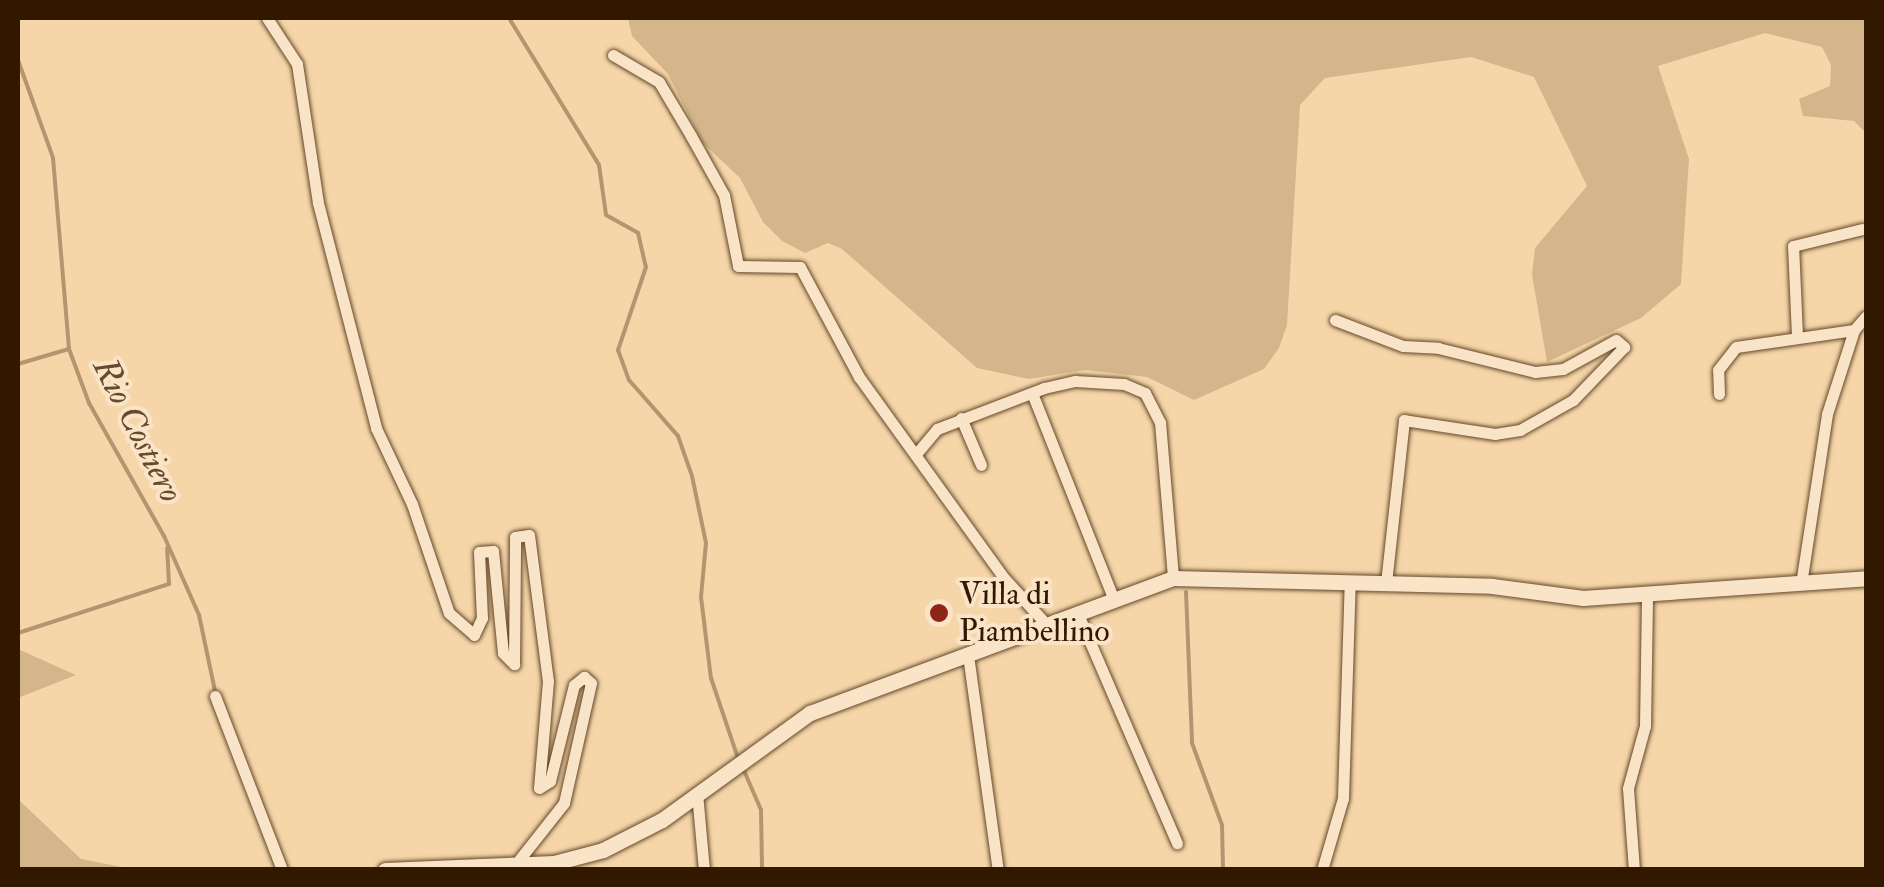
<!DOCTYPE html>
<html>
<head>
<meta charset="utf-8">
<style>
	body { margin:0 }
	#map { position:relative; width:1884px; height:887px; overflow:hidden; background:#f6d6a9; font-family:"IM FELL Double Pica",serif }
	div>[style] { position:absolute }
	.green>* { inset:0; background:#d5b68c }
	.stream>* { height:4px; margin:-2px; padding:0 2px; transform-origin:2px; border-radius:2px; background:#b49570 }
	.roads { filter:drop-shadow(0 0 2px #64482a) drop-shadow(0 0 2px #64482a) }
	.minor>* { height:11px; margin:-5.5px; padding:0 5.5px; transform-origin:5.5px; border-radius:5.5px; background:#f9e4c7 }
	.secondary>* { height:15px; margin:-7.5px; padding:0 7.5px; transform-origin:7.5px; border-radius:7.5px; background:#f9e4c7 }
	.dots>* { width:28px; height:28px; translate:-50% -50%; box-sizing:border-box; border:5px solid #f9e4c7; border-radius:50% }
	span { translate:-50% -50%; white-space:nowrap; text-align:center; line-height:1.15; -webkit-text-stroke:8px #f9e4c7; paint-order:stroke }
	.poi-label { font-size:32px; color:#331800 }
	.left { translate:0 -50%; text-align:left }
	.water-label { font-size:35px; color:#674a2d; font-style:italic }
	.frame { position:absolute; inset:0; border:20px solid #331800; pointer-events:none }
</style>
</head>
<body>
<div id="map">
	<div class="green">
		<i style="clip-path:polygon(628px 18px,1866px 18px,1866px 133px,1854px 121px,1803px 116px,1799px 99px,1830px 86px,1831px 65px,1822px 47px,1765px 33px,1658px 66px,1689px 159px,1681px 284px,1641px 318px,1547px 362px,1532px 275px,1535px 248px,1587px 186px,1534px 77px,1471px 57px,1325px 78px,1300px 105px,1287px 325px,1279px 348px,1264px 369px,1194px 400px,1147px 377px,1085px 370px,1029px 379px,977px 368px,842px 249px,828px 243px,805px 253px,782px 241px,763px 222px,740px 178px,702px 142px,668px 74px,632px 36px)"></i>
		<i style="clip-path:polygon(18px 649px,76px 675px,18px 698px)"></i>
		<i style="clip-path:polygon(18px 799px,81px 859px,132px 869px,18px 869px)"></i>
	</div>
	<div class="stream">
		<i style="left:509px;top:18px;width:172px;rotate:58.5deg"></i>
		<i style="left:599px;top:165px;width:50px;rotate:82deg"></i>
		<i style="left:606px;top:215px;width:37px;rotate:29deg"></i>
		<i style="left:638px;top:233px;width:35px;rotate:77deg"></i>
		<i style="left:646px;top:267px;width:88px;rotate:108.6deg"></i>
		<i style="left:618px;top:350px;width:32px;rotate:70deg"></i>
		<i style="left:629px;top:380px;width:74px;rotate:48.8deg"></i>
		<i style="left:678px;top:436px;width:42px;rotate:70.7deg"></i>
		<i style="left:692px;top:476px;width:68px;rotate:78.2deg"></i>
		<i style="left:706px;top:543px;width:54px;rotate:95.3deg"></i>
		<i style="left:701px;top:597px;width:82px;rotate:83deg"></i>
		<i style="left:711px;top:678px;width:84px;rotate:71.4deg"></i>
		<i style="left:18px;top:60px;width:104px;rotate:70.3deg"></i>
		<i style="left:53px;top:158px;width:192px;rotate:85.2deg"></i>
		<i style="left:69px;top:349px;width:58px;rotate:69.7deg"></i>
		<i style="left:89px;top:403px;width:153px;rotate:60.6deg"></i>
		<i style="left:164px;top:536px;width:86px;rotate:66.1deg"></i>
		<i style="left:199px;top:615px;width:83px;rotate:78.1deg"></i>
		<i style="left:18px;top:364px;width:53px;rotate:-16.4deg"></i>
		<i style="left:1186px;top:592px;width:151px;rotate:87.7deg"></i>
		<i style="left:1192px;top:743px;width:87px;rotate:69.9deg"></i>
		<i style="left:1222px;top:825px;width:45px;rotate:88.7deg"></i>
		<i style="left:18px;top:633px;width:159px;rotate:-18deg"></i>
		<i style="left:169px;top:584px;width:36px;rotate:-93deg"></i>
		<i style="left:742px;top:766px;width:48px;rotate:66.6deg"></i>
		<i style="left:761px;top:810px;width:60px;rotate:89deg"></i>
	</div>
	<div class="roads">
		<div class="minor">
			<i style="left:267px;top:18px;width:55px;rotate:56.9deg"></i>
			<i style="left:297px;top:64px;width:141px;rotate:81.4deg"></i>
			<i style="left:318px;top:203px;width:232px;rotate:75.5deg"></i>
			<i style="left:376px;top:428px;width:84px;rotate:64.7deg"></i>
			<i style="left:412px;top:504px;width:115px;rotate:71.3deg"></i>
			<i style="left:449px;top:613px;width:33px;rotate:41deg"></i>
			<i style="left:474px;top:635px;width:19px;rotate:-65deg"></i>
			<i style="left:482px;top:618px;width:66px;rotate:-92.6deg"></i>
			<i style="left:479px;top:552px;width:14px;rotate:-4deg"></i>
			<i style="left:493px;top:551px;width:102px;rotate:84.4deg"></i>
			<i style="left:503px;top:653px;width:16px;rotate:45deg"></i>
			<i style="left:514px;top:664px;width:127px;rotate:-89.5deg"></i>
			<i style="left:515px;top:537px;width:14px;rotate:-8deg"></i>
			<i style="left:529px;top:535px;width:147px;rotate:82.6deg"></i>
			<i style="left:548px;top:681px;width:107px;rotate:94.8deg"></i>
			<i style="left:539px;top:788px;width:13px;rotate:-32deg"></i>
			<i style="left:550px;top:781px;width:99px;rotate:-76deg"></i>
			<i style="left:574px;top:685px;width:13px;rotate:-39deg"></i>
			<i style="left:584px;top:677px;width:9px;rotate:41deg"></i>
			<i style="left:591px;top:683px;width:123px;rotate:102.7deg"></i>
			<i style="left:564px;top:803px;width:85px;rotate:128.3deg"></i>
			<i style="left:613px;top:55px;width:53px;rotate:30.4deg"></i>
			<i style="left:659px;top:82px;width:63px;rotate:59.3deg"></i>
			<i style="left:691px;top:136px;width:68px;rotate:60.8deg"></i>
			<i style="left:724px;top:195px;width:72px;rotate:78.8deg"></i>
			<i style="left:738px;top:266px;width:62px;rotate:0.9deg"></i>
			<i style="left:800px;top:267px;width:125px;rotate:61.8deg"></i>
			<i style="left:859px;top:377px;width:248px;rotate:54.2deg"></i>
			<i style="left:1004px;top:578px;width:62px;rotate:47.6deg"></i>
			<i style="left:1335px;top:320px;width:73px;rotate:20.9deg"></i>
			<i style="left:1403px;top:346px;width:35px;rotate:3deg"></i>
			<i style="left:1438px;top:348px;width:100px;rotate:13.9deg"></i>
			<i style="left:1535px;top:372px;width:28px;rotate:-6deg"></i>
			<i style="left:1563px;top:369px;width:60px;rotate:-28.7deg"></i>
			<i style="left:1616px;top:340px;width:11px;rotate:41deg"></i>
			<i style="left:1624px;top:347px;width:74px;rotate:133.9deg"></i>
			<i style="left:1573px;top:400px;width:61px;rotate:150.5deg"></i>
			<i style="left:1520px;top:430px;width:25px;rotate:171deg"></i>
			<i style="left:1495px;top:434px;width:92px;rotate:-171.3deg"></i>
			<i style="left:1404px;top:420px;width:163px;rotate:96.3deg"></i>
			<i style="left:1797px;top:336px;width:90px;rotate:-92.5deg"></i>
			<i style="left:1793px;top:246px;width:71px;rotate:-13.8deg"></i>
			<i style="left:1032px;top:393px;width:220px;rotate:68.4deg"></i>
			<i style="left:1719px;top:394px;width:24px;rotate:-92deg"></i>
			<i style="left:1718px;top:370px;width:29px;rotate:-52deg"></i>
			<i style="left:1736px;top:347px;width:119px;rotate:-8.2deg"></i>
			<i style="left:961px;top:418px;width:51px;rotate:66.9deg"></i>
			<i style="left:916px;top:454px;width:33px;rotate:-50deg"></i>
			<i style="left:937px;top:429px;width:115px;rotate:-21deg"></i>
			<i style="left:1044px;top:388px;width:32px;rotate:-13deg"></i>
			<i style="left:1075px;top:381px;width:49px;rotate:3.5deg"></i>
			<i style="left:1124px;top:384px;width:23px;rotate:23deg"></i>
			<i style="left:1145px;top:393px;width:33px;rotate:63deg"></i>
			<i style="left:1160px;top:422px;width:157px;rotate:85.2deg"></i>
			<i style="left:1801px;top:584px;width:172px;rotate:-81.3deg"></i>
			<i style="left:1827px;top:414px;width:88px;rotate:-72.2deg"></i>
			<i style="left:1854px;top:330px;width:18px;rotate:-49deg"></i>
			<i style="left:1077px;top:612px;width:252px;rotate:66.6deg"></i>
			<i style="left:968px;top:655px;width:217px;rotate:82.1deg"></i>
			<i style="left:215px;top:696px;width:186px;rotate:68.9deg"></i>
			<i style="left:697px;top:793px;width:77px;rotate:84.8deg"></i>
			<i style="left:1322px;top:870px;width:75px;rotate:-73.7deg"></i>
			<i style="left:1343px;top:798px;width:217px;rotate:-88.2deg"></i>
			<i style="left:1634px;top:870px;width:82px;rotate:-94.2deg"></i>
			<i style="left:1628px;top:788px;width:64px;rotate:-74.7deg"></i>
			<i style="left:1645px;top:726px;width:130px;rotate:-89.1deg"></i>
		</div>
		<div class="secondary">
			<i style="left:385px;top:870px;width:169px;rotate:-2.4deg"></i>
			<i style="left:554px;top:863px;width:51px;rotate:-14.9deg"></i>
			<i style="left:603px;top:850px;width:66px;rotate:-27deg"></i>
			<i style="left:662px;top:820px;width:183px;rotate:-35.9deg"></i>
			<i style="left:810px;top:713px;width:387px;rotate:-20.4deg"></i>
			<i style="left:1173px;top:578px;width:319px;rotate:1.4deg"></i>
			<i style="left:1492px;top:586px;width:92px;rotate:7.5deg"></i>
			<i style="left:1583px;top:598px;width:284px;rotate:-4deg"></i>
		</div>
	</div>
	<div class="dots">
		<i style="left:939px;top:613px;background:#8f2418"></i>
	</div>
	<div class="poi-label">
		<span class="left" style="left:959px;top:613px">Villa di<br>Piambellino</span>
	</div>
	<div class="water-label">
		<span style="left:138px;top:430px;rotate:63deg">Rio Costiero</span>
	</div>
	<div class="frame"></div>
</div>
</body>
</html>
